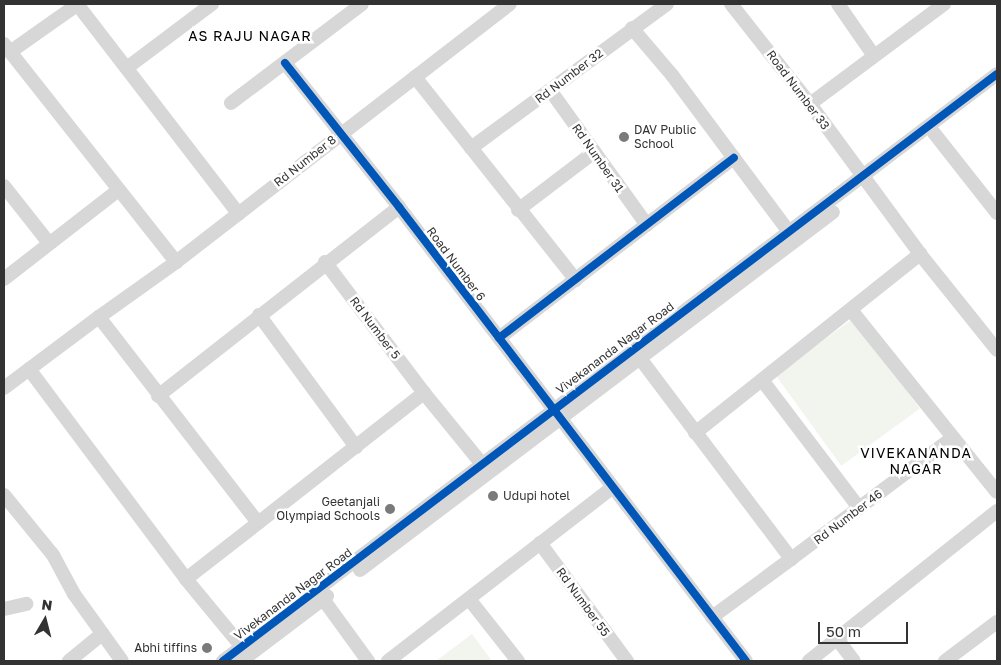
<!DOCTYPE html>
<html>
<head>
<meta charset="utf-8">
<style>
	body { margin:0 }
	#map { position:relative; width:1001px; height:665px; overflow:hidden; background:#fff; font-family:"Golos Text",sans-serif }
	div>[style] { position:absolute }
	.green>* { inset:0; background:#f1f5ed; transform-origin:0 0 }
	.minor>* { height:14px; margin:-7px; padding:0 7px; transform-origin:7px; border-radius:7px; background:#d7d7d7 }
	.cycleway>* { height:8px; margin:-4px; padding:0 4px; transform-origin:4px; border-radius:4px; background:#0057b8 }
	.dots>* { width:14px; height:14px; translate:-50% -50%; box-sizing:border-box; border:2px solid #fff; border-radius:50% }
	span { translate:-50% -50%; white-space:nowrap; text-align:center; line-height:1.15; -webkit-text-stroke:5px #fff; paint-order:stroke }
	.street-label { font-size:12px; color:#333 }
	.poi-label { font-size:12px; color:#333 }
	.left { translate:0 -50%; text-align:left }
	.right { translate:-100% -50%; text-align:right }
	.neighbourhood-label { font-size:14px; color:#000; letter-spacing:1px }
	.frame { position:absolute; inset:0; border:5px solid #333; pointer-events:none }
	.north { position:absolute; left:20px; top:595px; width:50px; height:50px; -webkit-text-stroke:4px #fff; paint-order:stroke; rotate:8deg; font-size:14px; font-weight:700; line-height:20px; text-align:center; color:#333 }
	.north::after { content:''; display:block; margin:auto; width:18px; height:22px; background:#333; clip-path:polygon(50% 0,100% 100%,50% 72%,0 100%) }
	.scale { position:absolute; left:818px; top:622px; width:90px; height:22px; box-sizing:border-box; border:2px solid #333; border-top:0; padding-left:6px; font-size:15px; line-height:18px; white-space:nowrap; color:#333; -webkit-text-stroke:4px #fff; paint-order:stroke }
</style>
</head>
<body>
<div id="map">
	<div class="green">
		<i style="left:854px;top:318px;width:112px;height:97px;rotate:54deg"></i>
		<i style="clip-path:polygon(472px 634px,492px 661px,436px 661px)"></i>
	</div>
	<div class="minor">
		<i style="left:77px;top:4px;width:265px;rotate:52.4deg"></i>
		<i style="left:731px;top:4px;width:127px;rotate:51.7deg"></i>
		<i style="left:810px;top:104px;width:186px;rotate:53.7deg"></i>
		<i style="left:920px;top:254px;width:123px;rotate:51.3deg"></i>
		<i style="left:838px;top:4px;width:63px;rotate:55.3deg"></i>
		<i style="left:632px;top:28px;width:62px;rotate:49.6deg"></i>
		<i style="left:672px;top:75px;width:196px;rotate:53.3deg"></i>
		<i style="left:4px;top:44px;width:278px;rotate:51.7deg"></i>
		<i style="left:10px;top:52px;width:83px;rotate:-35.2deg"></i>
		<i style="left:285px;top:63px;width:184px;rotate:51.6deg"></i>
		<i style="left:399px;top:207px;width:571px;rotate:52.61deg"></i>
		<i style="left:128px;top:67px;width:105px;rotate:-36.9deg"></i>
		<i style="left:415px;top:77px;width:259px;rotate:51.6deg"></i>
		<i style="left:550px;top:90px;width:166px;rotate:54.3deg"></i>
		<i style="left:231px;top:103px;width:164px;rotate:-37.1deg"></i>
		<i style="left:810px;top:104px;width:167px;rotate:-36.7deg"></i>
		<i style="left:934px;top:133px;width:102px;rotate:51.8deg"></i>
		<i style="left:471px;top:148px;width:243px;rotate:-36.3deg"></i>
		<i style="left:4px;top:186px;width:73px;rotate:51.7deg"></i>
		<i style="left:518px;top:210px;width:96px;rotate:-37.3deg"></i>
		<i style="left:325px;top:262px;width:164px;rotate:52.9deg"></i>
		<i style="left:4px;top:279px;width:143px;rotate:-37.9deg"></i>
		<i style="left:851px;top:310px;width:233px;rotate:51.3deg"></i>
		<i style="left:259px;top:315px;width:164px;rotate:53.7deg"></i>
		<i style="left:99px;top:317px;width:95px;rotate:-35.5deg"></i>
		<i style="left:176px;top:262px;width:422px;rotate:-37.7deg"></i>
		<i style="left:499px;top:338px;width:296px;rotate:-37.5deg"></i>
		<i style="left:639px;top:357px;width:253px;rotate:53deg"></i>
		<i style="left:791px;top:559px;width:98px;rotate:143.7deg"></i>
		<i style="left:29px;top:369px;width:262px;rotate:53.2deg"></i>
		<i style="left:762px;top:380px;width:161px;rotate:52.8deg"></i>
		<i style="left:4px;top:388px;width:119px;rotate:-36.8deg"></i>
		<i style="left:99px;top:317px;width:260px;rotate:52.3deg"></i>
		<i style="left:258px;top:523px;width:211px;rotate:-38.1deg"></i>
		<i style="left:424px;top:393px;width:92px;rotate:50.8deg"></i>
		<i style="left:158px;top:396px;width:306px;rotate:-38.1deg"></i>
		<i style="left:695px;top:433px;width:288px;rotate:-38.5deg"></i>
		<i style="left:4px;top:495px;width:77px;rotate:50.8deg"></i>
		<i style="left:53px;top:555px;width:44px;rotate:61.7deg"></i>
		<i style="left:74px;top:594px;width:82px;rotate:54.4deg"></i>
		<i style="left:540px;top:543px;width:147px;rotate:53.6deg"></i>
		<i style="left:791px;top:559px;width:201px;rotate:-36.9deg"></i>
		<i style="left:360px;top:570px;width:593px;rotate:-37.12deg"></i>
		<i style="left:323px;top:599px;width:77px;rotate:54deg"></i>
		<i style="left:469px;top:599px;width:79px;rotate:51.7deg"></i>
		<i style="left:4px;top:609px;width:23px;rotate:-13deg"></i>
		<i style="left:838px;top:640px;width:26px;rotate:53deg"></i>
		<i style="left:247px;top:653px;width:96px;rotate:-129.5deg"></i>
		<i style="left:186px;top:579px;width:91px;rotate:-37.9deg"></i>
		<i style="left:69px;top:661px;width:43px;rotate:-39.3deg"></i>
		<i style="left:223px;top:661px;width:971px;rotate:-37.18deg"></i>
		<i style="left:241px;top:661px;width:108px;rotate:-37.1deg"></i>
		<i style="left:388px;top:661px;width:284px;rotate:-37.7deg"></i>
		<i style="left:809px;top:661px;width:241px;rotate:-38.6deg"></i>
		<i style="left:945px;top:661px;width:65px;rotate:-36.9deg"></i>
	</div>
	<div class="cycleway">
		<i style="left:285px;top:63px;width:184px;rotate:51.6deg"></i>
		<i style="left:399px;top:207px;width:571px;rotate:52.61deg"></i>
		<i style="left:499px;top:338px;width:296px;rotate:-37.5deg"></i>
		<i style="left:223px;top:661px;width:971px;rotate:-37.18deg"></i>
	</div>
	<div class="dots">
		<i style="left:624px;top:137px;background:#7a7a7a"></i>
		<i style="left:493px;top:496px;background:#7a7a7a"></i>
		<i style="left:390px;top:509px;background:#7a7a7a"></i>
		<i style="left:207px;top:648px;background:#7a7a7a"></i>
	</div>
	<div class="street-label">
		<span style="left:569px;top:76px;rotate:-37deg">Rd Number 32</span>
		<span style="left:798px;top:90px;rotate:53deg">Road Number 33</span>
		<span style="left:598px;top:158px;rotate:55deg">Rd Number 31</span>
		<span style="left:305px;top:161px;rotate:-38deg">Rd Number 8</span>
		<span style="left:456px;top:264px;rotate:53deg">Road Number 6</span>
		<span style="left:375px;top:328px;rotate:53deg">Rd Number 5</span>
		<span style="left:615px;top:348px;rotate:-37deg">Vivekananda Nagar Road</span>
		<span style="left:848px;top:517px;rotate:-37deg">Rd Number 46</span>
		<span style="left:293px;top:594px;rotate:-37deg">Vivekananda Nagar Road</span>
		<span style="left:583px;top:602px;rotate:54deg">Rd Number 55</span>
	</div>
	<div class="poi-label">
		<span class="left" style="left:634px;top:137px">DAV Public<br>School</span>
		<span class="left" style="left:503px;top:496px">Udupi hotel</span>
		<span class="right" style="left:380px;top:509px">Geetanjali<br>Olympiad Schools</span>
		<span class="right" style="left:197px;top:648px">Abhi tiffins</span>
	</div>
	<div class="neighbourhood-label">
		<span style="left:250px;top:36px">AS RAJU NAGAR</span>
		<span style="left:916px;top:461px">VIVEKANANDA<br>NAGAR</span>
	</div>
	<div class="frame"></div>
	<div class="north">N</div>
	<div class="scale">50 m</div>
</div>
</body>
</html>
